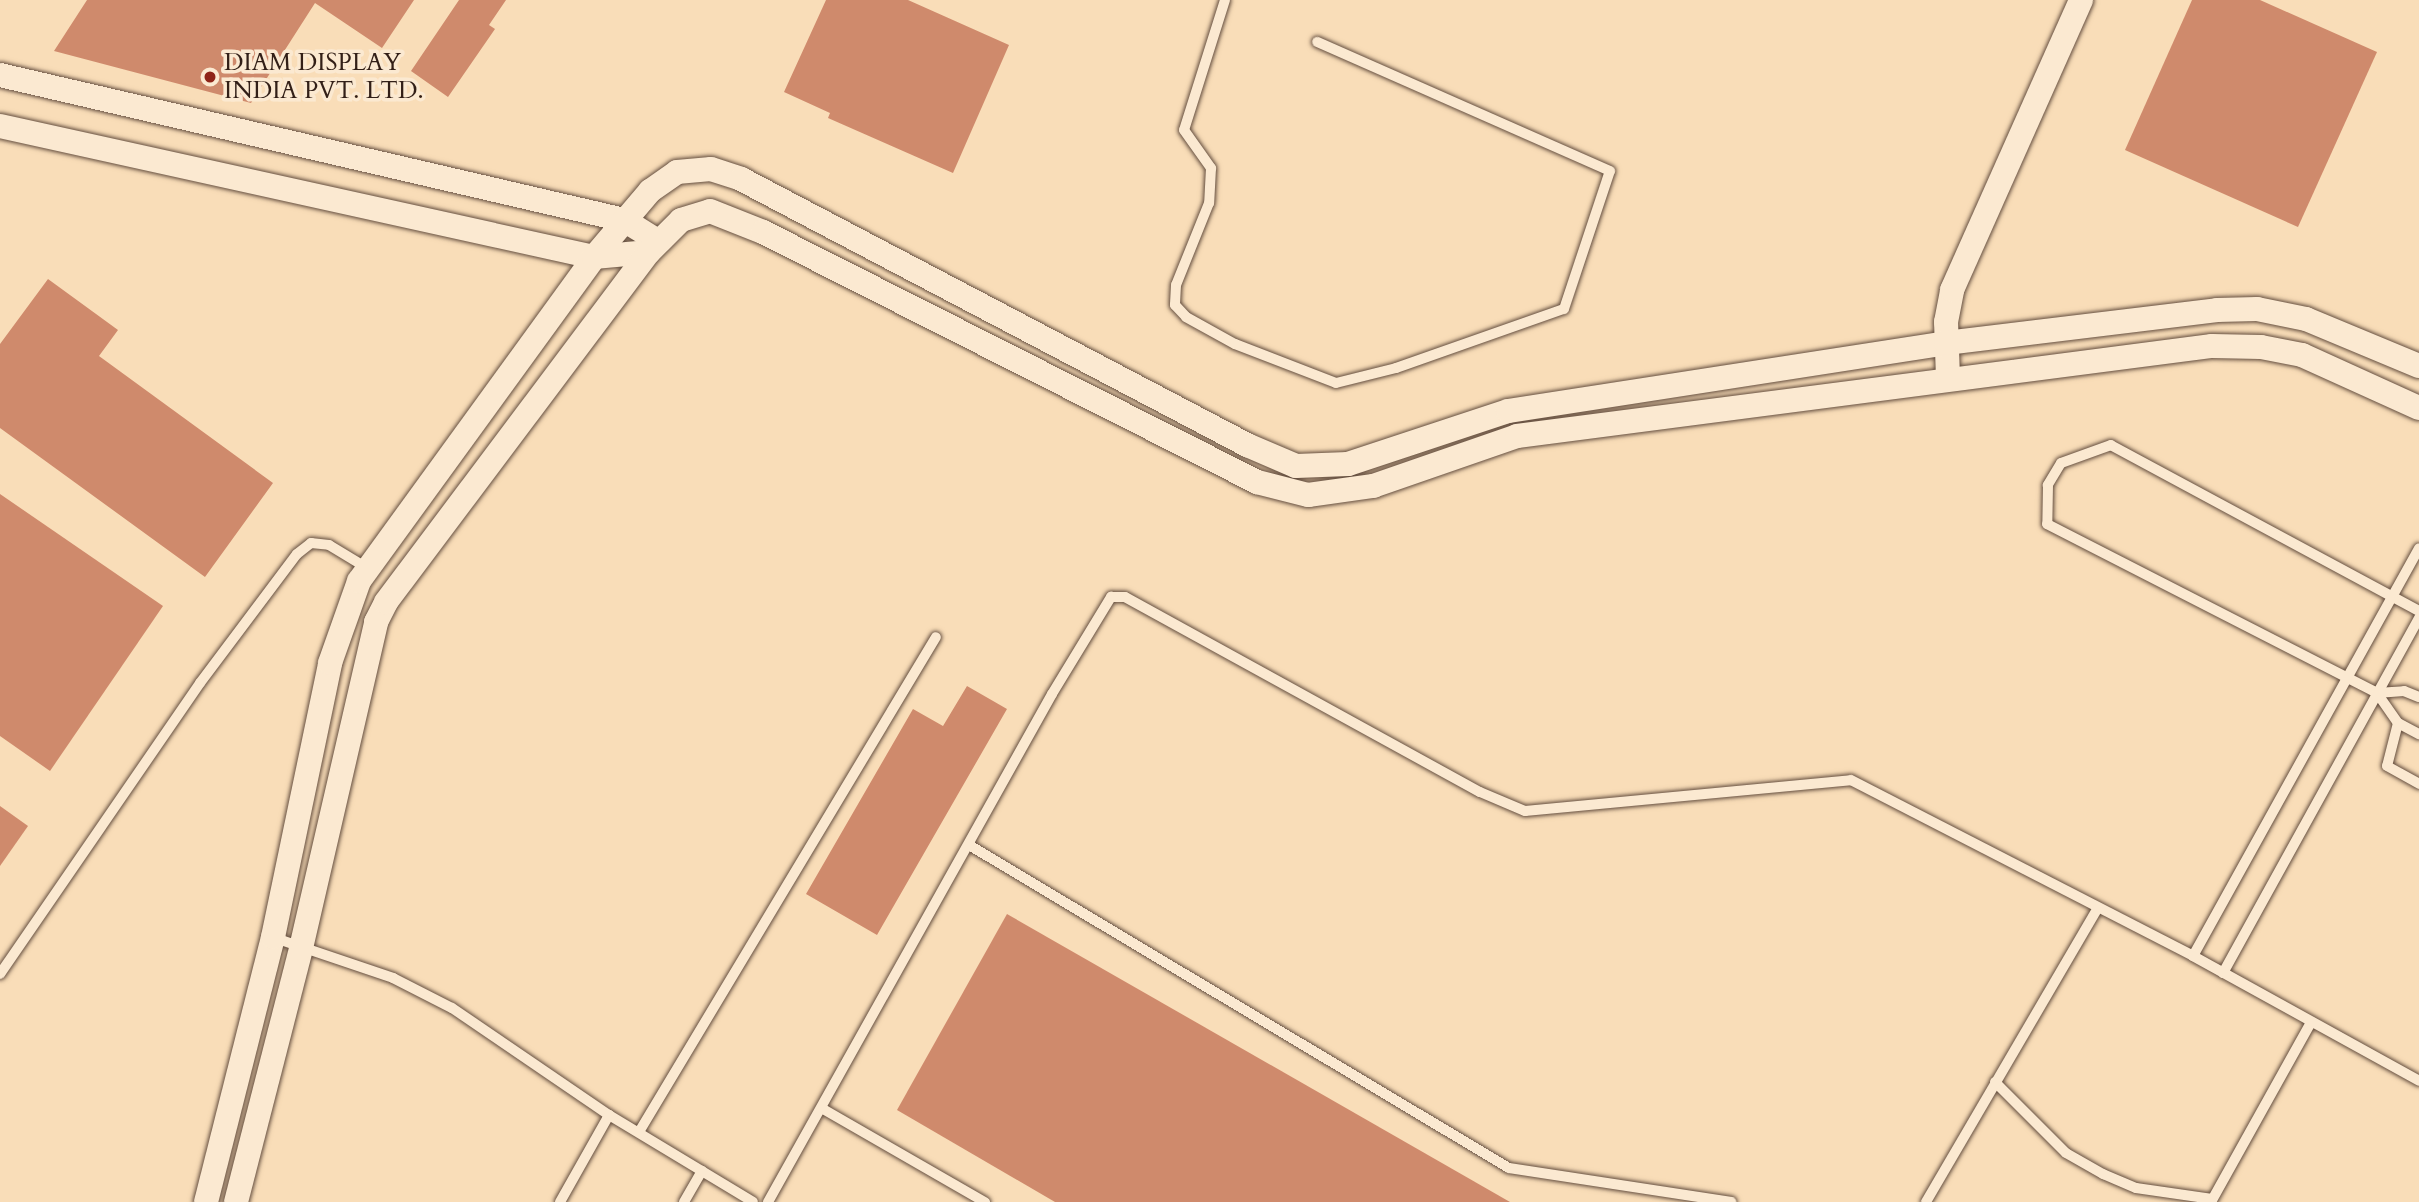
<!DOCTYPE html>
<html>
<head>
<meta charset="utf-8">
<style>
	body { margin:0 }
	#map { position:relative; width:2419px; height:1202px; overflow:hidden; background:#f9ddb8; font-family:Cardo,serif }
	div>[style] { position:absolute }
	.building>* { inset:0; background:#cf8a6c }
	.roads { filter:drop-shadow(0 0 2px #644e3f) drop-shadow(0 0 2px #644e3f) }
	.service>* { height:10px; margin:-5px; padding:0 5px; transform-origin:5px; border-radius:5px; background:#fbe9d1 }
	.tertiary>* { height:24px; margin:-12px; padding:0 12px; transform-origin:12px; border-radius:12px; background:#fbe9d1 }
	.dots>* { width:19px; height:19px; translate:-50% -50%; box-sizing:border-box; border:4px solid #fbe9d1; border-radius:50% }
	span { translate:-50% -50%; white-space:nowrap; text-align:center; line-height:1.15; -webkit-text-stroke:7px #fbe9d1; paint-order:stroke }
	.poi-label { font-size:24px; color:#321f17 }
	.left { translate:0 -50%; text-align:left }
</style>
</head>
<body>
<div id="map">
	<div class="building">
		<i style="clip-path:polygon(87px 0,414px 0,382px 48px,315px 3px,251px 103px,54px 51px)"></i>
		<i style="clip-path:polygon(459px 0,506px 0,489px 25px,495px 29px,448px 97px,411px 71px)"></i>
		<i style="clip-path:polygon(826px 0,908px 0,1009px 45px,953px 173px,828px 118px,830px 113px,784px 92px)"></i>
		<i style="clip-path:polygon(2192px 0,2260px 0,2377px 52px,2298px 227px,2125px 150px)"></i>
		<i style="clip-path:polygon(48px 279px,118px 330px,99px 356px,273px 483px,205px 577px,0 428px,0 344px)"></i>
		<i style="clip-path:polygon(0 494px,163px 606px,50px 771px,0 736px)"></i>
		<i style="clip-path:polygon(967px 686px,1007px 709px,877px 935px,806px 894px,913px 709px,943px 726px)"></i>
		<i style="clip-path:polygon(0 806px,28px 826px,0 866px)"></i>
		<i style="clip-path:polygon(1007px 914px,1510px 1202px,1055px 1202px,897px 1110px)"></i>
	</div>
	<div class="roads">
		<div class="service">
			<i style="left:1225px;top:0;width:136px;rotate:107.5deg"></i>
			<i style="left:1184px;top:130px;width:47px;rotate:54.6deg"></i>
			<i style="left:1211px;top:168px;width:35px;rotate:93deg"></i>
			<i style="left:1209px;top:203px;width:88px;rotate:111.9deg"></i>
			<i style="left:1176px;top:285px;width:20px;rotate:93deg"></i>
			<i style="left:1175px;top:305px;width:16px;rotate:47deg"></i>
			<i style="left:1186px;top:317px;width:56px;rotate:28.9deg"></i>
			<i style="left:1235px;top:344px;width:108px;rotate:21.1deg"></i>
			<i style="left:1336px;top:383px;width:62px;rotate:-14deg"></i>
			<i style="left:1396px;top:368px;width:178px;rotate:-19.4deg"></i>
			<i style="left:1564px;top:309px;width:145px;rotate:-71.6deg"></i>
			<i style="left:1610px;top:171px;width:320px;rotate:-156.2deg"></i>
			<i style="left:2419px;top:611px;width:350px;rotate:-151.7deg"></i>
			<i style="left:2111px;top:445px;width:53px;rotate:160.2deg"></i>
			<i style="left:2061px;top:463px;width:26px;rotate:121deg"></i>
			<i style="left:2048px;top:485px;width:39px;rotate:91deg"></i>
			<i style="left:2047px;top:524px;width:371px;rotate:27.1deg"></i>
			<i style="left:2377px;top:693px;width:37px;rotate:55deg"></i>
			<i style="left:2398px;top:723px;width:24px;rotate:28deg"></i>
			<i style="left:2377px;top:693px;width:27px;rotate:-4deg"></i>
			<i style="left:2404px;top:691px;width:16px;rotate:22deg"></i>
			<i style="left:2398px;top:723px;width:44px;rotate:104.3deg"></i>
			<i style="left:2387px;top:766px;width:37px;rotate:29deg"></i>
			<i style="left:969px;top:845px;width:629px;rotate:30.89deg"></i>
			<i style="left:1509px;top:1168px;width:225px;rotate:8.7deg"></i>
			<i style="left:275px;top:938px;width:125px;rotate:18.7deg"></i>
			<i style="left:393px;top:978px;width:66px;rotate:27deg"></i>
			<i style="left:452px;top:1008px;width:190px;rotate:34.3deg"></i>
			<i style="left:609px;top:1115px;width:168px;rotate:31.1deg"></i>
			<i style="left:2193px;top:956px;width:466px;rotate:-61deg"></i>
			<i style="left:2223px;top:973px;width:406px;rotate:-61.1deg"></i>
			<i style="left:0;top:974px;width:353px;rotate:-55.5deg"></i>
			<i style="left:200px;top:683px;width:161px;rotate:-53.1deg"></i>
			<i style="left:297px;top:554px;width:18px;rotate:-38deg"></i>
			<i style="left:311px;top:543px;width:18px;rotate:6deg"></i>
			<i style="left:329px;top:545px;width:44px;rotate:31.2deg"></i>
			<i style="left:1995px;top:1082px;width:100px;rotate:45deg"></i>
			<i style="left:2066px;top:1153px;width:43px;rotate:29.6deg"></i>
			<i style="left:2103px;top:1174px;width:36px;rotate:23deg"></i>
			<i style="left:2136px;top:1188px;width:77px;rotate:8.2deg"></i>
			<i style="left:823px;top:1109px;width:187px;rotate:29.9deg"></i>
			<i style="left:639px;top:1132px;width:577px;rotate:-59.04deg"></i>
			<i style="left:560px;top:1202px;width:100px;rotate:-60.6deg"></i>
			<i style="left:684px;top:1202px;width:36px;rotate:-60deg"></i>
			<i style="left:768px;top:1202px;width:582px;rotate:-60.79deg"></i>
			<i style="left:1052px;top:694px;width:114px;rotate:-58.7deg"></i>
			<i style="left:1111px;top:597px;width:14px"></i>
			<i style="left:1125px;top:597px;width:405px;rotate:28.8deg"></i>
			<i style="left:1480px;top:792px;width:49px;rotate:22.9deg"></i>
			<i style="left:1525px;top:811px;width:327px;rotate:-5.4deg"></i>
			<i style="left:1851px;top:780px;width:385px;rotate:27.2deg"></i>
			<i style="left:2193px;top:956px;width:258px;rotate:28.9deg"></i>
			<i style="left:1926px;top:1202px;width:339px;rotate:-59.7deg"></i>
			<i style="left:2211px;top:1202px;width:206px;rotate:-60.9deg"></i>
		</div>
		<div class="tertiary">
			<i style="left:0;top:75px;width:641px;rotate:13.08deg"></i>
			<i style="left:624px;top:220px;width:40px;rotate:32deg"></i>
			<i style="left:0;top:126px;width:608px;rotate:12.44deg"></i>
			<i style="left:594px;top:257px;width:55px;rotate:-5.2deg"></i>
			<i style="left:1948px;top:378px;width:56px;rotate:-92deg"></i>
			<i style="left:1946px;top:322px;width:33px;rotate:-79deg"></i>
			<i style="left:1952px;top:290px;width:317px;rotate:-66deg"></i>
			<i style="left:206px;top:1202px;width:273px;rotate:-75.8deg"></i>
			<i style="left:273px;top:937px;width:280px;rotate:-78.2deg"></i>
			<i style="left:330px;top:663px;width:87px;rotate:-70.5deg"></i>
			<i style="left:359px;top:581px;width:400px;rotate:-54deg"></i>
			<i style="left:594px;top:257px;width:87px;rotate:-49.7deg"></i>
			<i style="left:650px;top:191px;width:33px;rotate:-35deg"></i>
			<i style="left:677px;top:172px;width:34px;rotate:-5deg"></i>
			<i style="left:711px;top:169px;width:32px;rotate:18deg"></i>
			<i style="left:741px;top:179px;width:572px;rotate:27.73deg"></i>
			<i style="left:1247px;top:445px;width:53px;rotate:23.2deg"></i>
			<i style="left:1296px;top:466px;width:52px;rotate:-2.2deg"></i>
			<i style="left:1348px;top:464px;width:169px;rotate:-18.3deg"></i>
			<i style="left:1508px;top:411px;width:443px;rotate:-8.8deg"></i>
			<i style="left:1946px;top:343px;width:273px;rotate:-6.9deg"></i>
			<i style="left:2217px;top:310px;width:40px;rotate:-1.4deg"></i>
			<i style="left:2257px;top:309px;width:50px;rotate:11.5deg"></i>
			<i style="left:2306px;top:319px;width:122px;rotate:22.6deg"></i>
			<i style="left:236px;top:1202px;width:262px;rotate:-75.6deg"></i>
			<i style="left:301px;top:948px;width:335px;rotate:-77deg"></i>
			<i style="left:376px;top:622px;width:22px;rotate:-63deg"></i>
			<i style="left:386px;top:602px;width:438px;rotate:-53.1deg"></i>
			<i style="left:649px;top:252px;width:45px;rotate:-45deg"></i>
			<i style="left:681px;top:220px;width:30px;rotate:-17deg"></i>
			<i style="left:710px;top:211px;width:57px;rotate:21.6deg"></i>
			<i style="left:763px;top:232px;width:554px;rotate:26.84deg"></i>
			<i style="left:1257px;top:482px;width:53px;rotate:14.3deg"></i>
			<i style="left:1308px;top:495px;width:66px;rotate:-7.9deg"></i>
			<i style="left:1373px;top:486px;width:152px;rotate:-19.1deg"></i>
			<i style="left:1517px;top:436px;width:701px;rotate:-7.38deg"></i>
			<i style="left:2212px;top:346px;width:49px;rotate:1.2deg"></i>
			<i style="left:2261px;top:347px;width:42px;rotate:11deg"></i>
			<i style="left:2302px;top:355px;width:128px;rotate:24.4deg"></i>
		</div>
	</div>
	<div class="dots">
		<i style="left:210px;top:77px;background:#8f2418"></i>
	</div>
	<div class="poi-label">
		<span class="left" style="left:224px;top:77px">DIAM DISPLAY<br>INDIA PVT. LTD.</span>
	</div>
</div>
</body>
</html>
